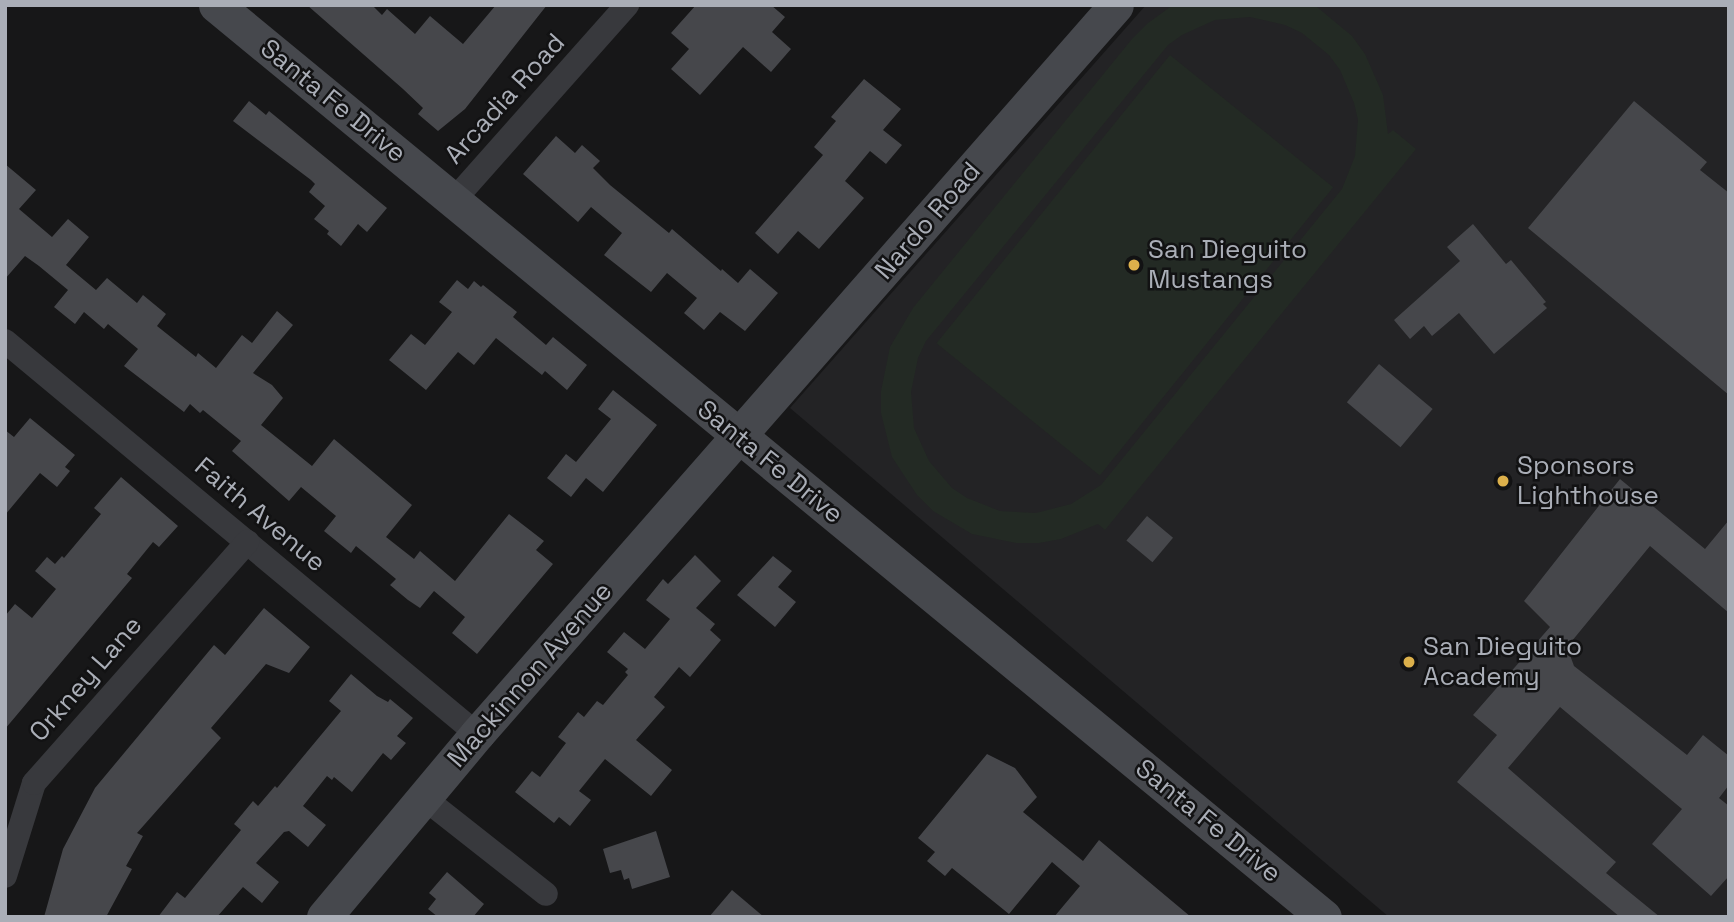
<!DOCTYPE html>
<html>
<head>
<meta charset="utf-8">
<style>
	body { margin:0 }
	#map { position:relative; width:1734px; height:922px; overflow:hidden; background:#171718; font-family:"Space Grotesk",sans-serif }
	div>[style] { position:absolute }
	.built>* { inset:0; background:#232325 }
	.green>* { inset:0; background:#232a24; transform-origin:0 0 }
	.building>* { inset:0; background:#46474b; transform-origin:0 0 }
	.street>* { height:24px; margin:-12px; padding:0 12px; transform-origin:12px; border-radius:12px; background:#38393d }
	.secondary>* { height:35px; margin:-17.5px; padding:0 17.5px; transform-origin:17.5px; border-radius:17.5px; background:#46484d }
	.dots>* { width:19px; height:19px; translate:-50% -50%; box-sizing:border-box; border:4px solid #121213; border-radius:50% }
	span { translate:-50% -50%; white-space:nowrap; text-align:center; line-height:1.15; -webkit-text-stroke:5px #121213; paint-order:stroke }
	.street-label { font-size:26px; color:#aaaeb7 }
	.poi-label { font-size:26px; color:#aaaeb7 }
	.left { translate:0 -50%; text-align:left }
	.frame { position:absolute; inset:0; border:7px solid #aaaeb7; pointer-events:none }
</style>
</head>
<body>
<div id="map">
	<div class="built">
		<i style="clip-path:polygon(1146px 5px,1729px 5px,1729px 917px,1389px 917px,790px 408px)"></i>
	</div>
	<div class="green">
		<i style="clip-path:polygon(evenodd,1173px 5px,1317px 7px,1352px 36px,1365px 54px,1383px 95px,1388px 134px,1393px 130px,1416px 149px,1105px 530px,1098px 524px,1061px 539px,1039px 543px,1016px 543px,972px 534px,933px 511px,917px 495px,892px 457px,881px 413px,881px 391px,890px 347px,913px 308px,1132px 39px,1148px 23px,1173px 5px,1250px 17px,1285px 25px,1302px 33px,1329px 55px,1340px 70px,1354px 103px,1358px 120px,1355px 156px,1342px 189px,1101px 485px,1071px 504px,1036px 513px,1000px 511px,967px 498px,952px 488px,929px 461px,914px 428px,911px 392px,918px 358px,926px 341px,1168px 45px,1182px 35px,1215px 20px,1250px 17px)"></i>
		<i style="left:1170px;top:55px;width:210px;height:371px;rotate:39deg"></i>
	</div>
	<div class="building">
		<i style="clip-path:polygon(307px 5px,372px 5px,382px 15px,387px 9px,415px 34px,430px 16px,463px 44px,496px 5px,547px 5px,465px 109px,438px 131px,418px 114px,423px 108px,403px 89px)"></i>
		<i style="clip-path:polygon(696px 5px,771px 5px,785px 17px,772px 32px,791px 49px,771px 72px,743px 47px,700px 95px,671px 69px,689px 49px,671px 33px)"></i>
		<i style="clip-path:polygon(864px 79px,901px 109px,883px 130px,902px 145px,886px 164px,870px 151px,845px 181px,864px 198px,819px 249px,798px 231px,778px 254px,755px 233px,823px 155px,814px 147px,836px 121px,831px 117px)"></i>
		<i style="clip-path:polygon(249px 101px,266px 115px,269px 111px,387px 208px,367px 232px,358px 224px,341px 246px,327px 234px,329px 231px,314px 219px,325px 206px,309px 192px,315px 184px,311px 180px,233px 121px)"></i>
		<i style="clip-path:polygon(1634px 101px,1707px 162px,1700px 170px,1729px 193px,1729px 395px,1528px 228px)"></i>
		<i style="clip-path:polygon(556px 136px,575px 153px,582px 145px,600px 161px,593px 168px,610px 185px,669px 233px,672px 229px,721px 271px,722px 269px,738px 283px,750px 269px,778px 293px,745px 331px,720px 312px,704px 330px,684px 313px,697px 298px,667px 273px,651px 292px,604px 255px,622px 233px,591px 207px,578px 222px,523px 174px)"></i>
		<i style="clip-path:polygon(5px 164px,36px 190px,19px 209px,52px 237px,68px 219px,89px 237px,66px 265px,96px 290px,107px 278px,137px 303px,143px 295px,166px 314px,157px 326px,196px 357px,198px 353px,216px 368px,242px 335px,252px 343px,277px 311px,293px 325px,253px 373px,272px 385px,283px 398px,261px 425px,312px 466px,334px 439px,412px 505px,386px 537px,414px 559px,420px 551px,455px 581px,509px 514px,544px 541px,536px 550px,553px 564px,477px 654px,452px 633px,465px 617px,434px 591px,420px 608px,408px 600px,390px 585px,396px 579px,356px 546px,351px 553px,324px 531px,336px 516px,301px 487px,289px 501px,232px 451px,241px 441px,203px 410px,200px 413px,190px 404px,184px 412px,124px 366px,138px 349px,108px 324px,104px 329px,84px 312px,75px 324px,54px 307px,68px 290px,39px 266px,25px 256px,5px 279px)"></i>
		<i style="clip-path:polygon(1473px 224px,1506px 264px,1511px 260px,1546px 302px,1543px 304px,1547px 308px,1494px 354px,1459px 313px,1432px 336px,1424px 326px,1410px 339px,1394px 320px,1460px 261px,1447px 247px)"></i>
		<i style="clip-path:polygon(457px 280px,468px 289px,474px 281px,481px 287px,483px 285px,517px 312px,513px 317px,546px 345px,553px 337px,587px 365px,567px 390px,545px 371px,542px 375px,496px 338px,474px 365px,458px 352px,426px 390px,389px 360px,411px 334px,425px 345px,452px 312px,439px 302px)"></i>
		<i style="left:1379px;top:364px;width:70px;height:50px;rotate:40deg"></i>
		<i style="clip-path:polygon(613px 390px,657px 425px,603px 492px,586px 478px,571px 497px,547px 478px,566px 454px,576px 462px,611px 419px,598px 409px)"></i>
		<i style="clip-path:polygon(30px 418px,75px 455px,65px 467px,70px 471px,57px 487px,40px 473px,5px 515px,5px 430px,14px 437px)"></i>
		<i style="clip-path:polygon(121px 477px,178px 526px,159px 547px,153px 542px,127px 574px,132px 578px,5px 729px,5px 616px,15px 604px,32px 618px,56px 589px,35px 571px,47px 557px,55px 564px,62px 556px,64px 558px,101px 514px,94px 508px)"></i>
		<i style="clip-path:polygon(1620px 479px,1705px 549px,1729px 520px,1729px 613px,1650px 546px,1567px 647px,1574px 666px,1687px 755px,1703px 735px,1729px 756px,1729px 785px,1719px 798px,1729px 806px,1729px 876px,1711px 896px,1652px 844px,1682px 809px,1560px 707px,1508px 768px,1616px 862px,1606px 873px,1660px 917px,1620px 917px,1457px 782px,1497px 735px,1473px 715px,1550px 627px,1524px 601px)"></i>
		<i style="left:1147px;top:516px;width:34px;height:32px;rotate:40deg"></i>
		<i style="clip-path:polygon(695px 555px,721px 581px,696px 608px,715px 624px,710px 630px,721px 640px,690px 677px,679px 667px,654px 697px,665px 707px,636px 740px,672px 770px,651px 796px,605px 759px,579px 791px,591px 800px,570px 826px,559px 817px,554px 823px,515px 792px,532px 771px,540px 777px,566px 743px,558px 737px,578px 712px,584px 717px,597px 701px,603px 705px,628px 675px,625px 672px,628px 669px,607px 652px,624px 632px,645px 649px,670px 619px,646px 600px,663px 579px,668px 584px)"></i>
		<i style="clip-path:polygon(773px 556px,792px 571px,778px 587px,796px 602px,775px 627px,737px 595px)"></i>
		<i style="clip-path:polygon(264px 608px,310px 647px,289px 673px,266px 664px,211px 728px,221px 738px,137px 833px,143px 836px,126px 866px,132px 869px,106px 917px,44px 917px,63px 849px,95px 788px,214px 645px,225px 655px)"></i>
		<i style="clip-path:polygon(351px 674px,377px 696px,388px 702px,390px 699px,413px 718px,397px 736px,406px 743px,391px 760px,383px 753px,352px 792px,334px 777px,332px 780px,327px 776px,303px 806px,326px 825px,308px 847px,289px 831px,284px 832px,256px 863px,279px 882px,262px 903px,243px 887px,217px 917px,158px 917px,177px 892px,185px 898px,241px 830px,234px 824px,253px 801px,258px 806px,275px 786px,277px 788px,341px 711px,329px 701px)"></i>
		<i style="clip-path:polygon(987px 754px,1015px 768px,1037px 797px,1023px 812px,1083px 861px,1099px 840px,1191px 917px,1054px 917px,1080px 886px,1052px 862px,1009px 914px,952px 868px,945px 876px,927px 861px,935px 852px,918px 838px)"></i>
		<i style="clip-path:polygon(656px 831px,670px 877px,632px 889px,629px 878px,624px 880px,621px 870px,610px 873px,603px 849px)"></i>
		<i style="clip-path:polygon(447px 872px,484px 904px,473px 917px,438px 917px,428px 909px,436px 899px,429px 893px)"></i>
		<i style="clip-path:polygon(732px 890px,764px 917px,709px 917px)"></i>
	</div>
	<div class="street">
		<i style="left:454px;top:200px;width:261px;rotate:-48.4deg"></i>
		<i style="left:5px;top:341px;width:614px;rotate:39.78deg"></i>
		<i style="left:424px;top:798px;width:155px;rotate:38.2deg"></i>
		<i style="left:5px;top:876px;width:97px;rotate:-72.7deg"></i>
		<i style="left:34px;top:783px;width:322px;rotate:-48.5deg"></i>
	</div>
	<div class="secondary">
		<i style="left:216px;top:5px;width:1435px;rotate:39.46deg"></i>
		<i style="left:324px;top:917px;width:239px;rotate:-50.1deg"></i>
		<i style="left:477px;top:734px;width:969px;rotate:-48.76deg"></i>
	</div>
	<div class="dots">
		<i style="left:1134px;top:265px;background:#dcb04b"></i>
		<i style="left:1503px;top:481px;background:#dcb04b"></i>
		<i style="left:1409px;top:662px;background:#dcb04b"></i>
	</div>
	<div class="street-label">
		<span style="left:505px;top:99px;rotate:-48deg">Arcadia Road</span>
		<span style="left:333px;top:101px;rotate:39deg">Santa Fe Drive</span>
		<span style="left:928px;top:221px;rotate:-49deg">Nardo Road</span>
		<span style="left:770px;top:462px;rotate:39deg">Santa Fe Drive</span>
		<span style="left:260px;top:515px;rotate:40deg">Faith Avenue</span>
		<span style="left:530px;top:675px;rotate:-49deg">Mackinnon Avenue</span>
		<span style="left:86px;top:679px;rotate:-49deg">Orkney Lane</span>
		<span style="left:1208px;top:821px;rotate:39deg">Santa Fe Drive</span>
	</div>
	<div class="poi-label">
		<span class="left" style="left:1148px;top:265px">San Dieguito<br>Mustangs</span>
		<span class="left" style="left:1517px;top:481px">Sponsors<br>Lighthouse</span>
		<span class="left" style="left:1423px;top:662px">San Dieguito<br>Academy</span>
	</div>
	<div class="frame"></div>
</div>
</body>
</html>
